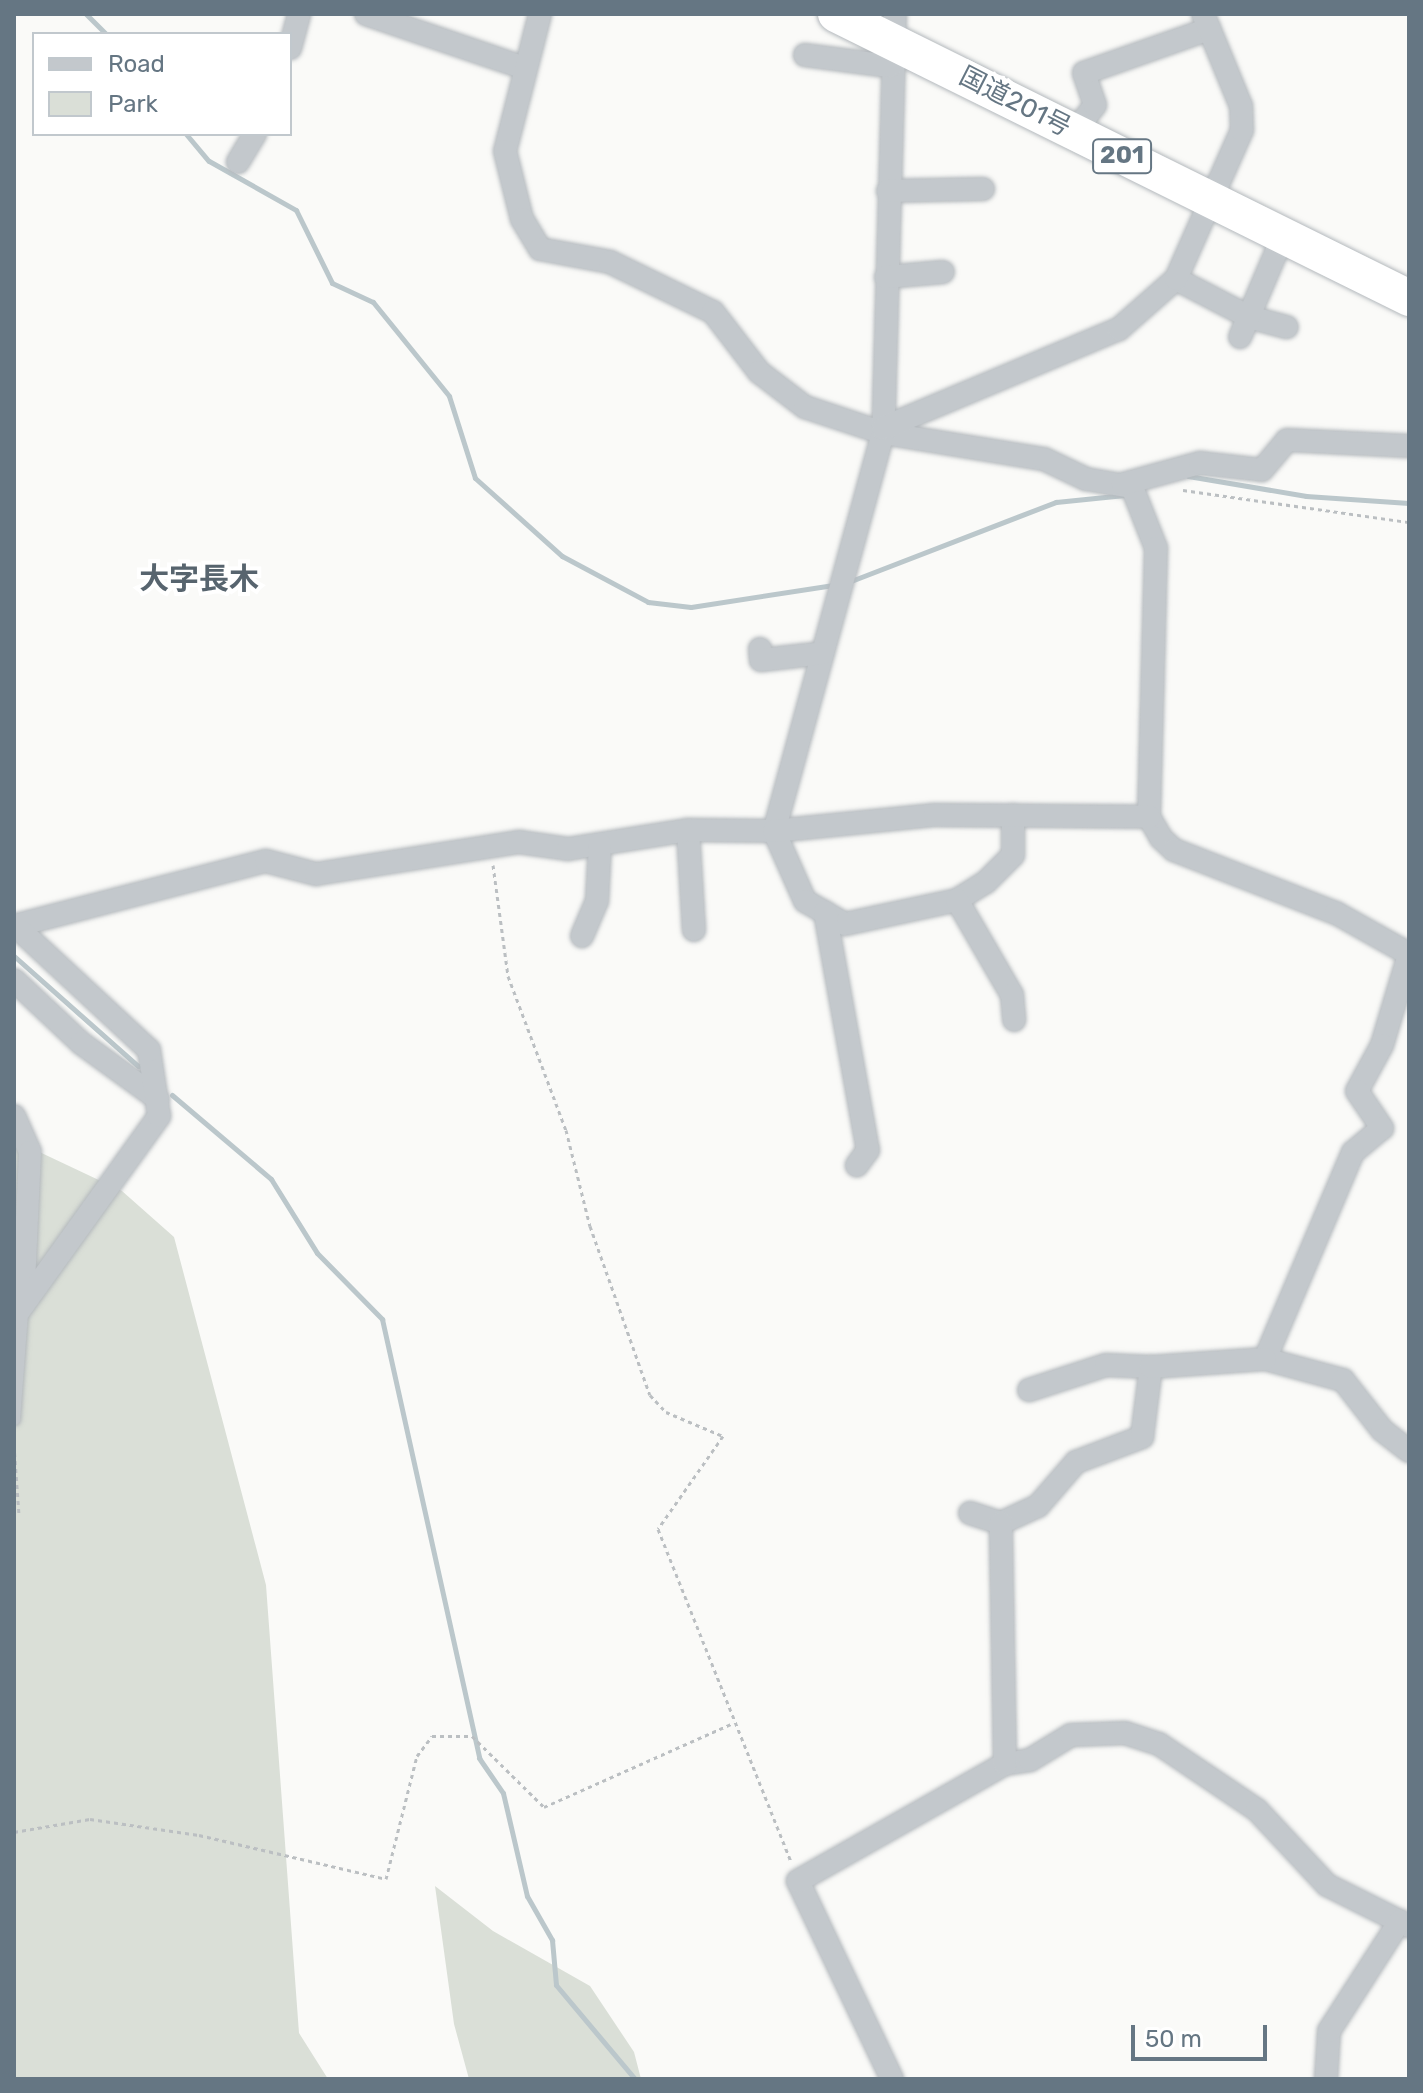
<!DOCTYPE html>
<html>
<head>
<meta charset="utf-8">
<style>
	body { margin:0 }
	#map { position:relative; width:1423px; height:2093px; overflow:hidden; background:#fafaf8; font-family:Rubik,"Noto Sans JP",sans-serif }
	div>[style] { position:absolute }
	.green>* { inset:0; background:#dadfd7 }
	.stream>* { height:5px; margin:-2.5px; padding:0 2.5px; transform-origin:2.5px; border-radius:2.5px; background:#bbc7cb }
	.path>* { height:3px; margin-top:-1.5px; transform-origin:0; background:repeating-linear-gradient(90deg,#bbbfc2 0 4px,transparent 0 8px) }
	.roads { filter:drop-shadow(0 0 2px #b4b9bd) drop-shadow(0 0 2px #b4b9bd) }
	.service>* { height:11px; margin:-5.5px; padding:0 5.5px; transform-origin:5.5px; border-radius:5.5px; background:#c3c8cc }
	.minor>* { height:22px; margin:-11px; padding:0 11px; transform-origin:11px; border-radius:11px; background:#c3c8cc }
	.trunk>* { height:36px; margin:-18px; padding:0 18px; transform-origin:18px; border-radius:18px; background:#fff }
	span { translate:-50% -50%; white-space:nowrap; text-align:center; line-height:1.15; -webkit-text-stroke:8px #fff; paint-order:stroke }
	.shield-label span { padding:2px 6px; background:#fff; border:2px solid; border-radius:6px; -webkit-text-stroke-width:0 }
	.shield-label { font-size:24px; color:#657683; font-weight:700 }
	.street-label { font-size:26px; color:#657683 }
	.quarter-label { font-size:30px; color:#57646e; font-weight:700 }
	.frame { position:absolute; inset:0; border:16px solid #657683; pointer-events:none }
	.legend { position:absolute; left:32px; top:32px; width:260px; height:104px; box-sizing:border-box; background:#fff; border:2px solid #c1c8cd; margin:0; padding:10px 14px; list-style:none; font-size:24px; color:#657683 }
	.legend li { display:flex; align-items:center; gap:16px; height:40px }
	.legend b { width:40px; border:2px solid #c1c8cd }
	.scale { position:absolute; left:1131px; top:2025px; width:136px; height:36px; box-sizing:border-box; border:4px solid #657683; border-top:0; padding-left:10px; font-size:24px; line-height:28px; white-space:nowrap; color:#657683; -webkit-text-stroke:6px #fff; paint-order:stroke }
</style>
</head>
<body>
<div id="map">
	<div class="green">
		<i style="clip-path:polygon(14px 1140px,122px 1191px,174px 1237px,266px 1585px,299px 2033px,328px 2079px,14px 2079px)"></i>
		<i style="clip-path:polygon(435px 1886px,493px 1931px,590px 1986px,634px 2052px,641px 2079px,469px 2079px,454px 2024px)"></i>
	</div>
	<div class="stream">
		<i style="left:86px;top:14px;width:28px;rotate:45deg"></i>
		<i style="left:186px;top:134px;width:35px;rotate:50deg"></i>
		<i style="left:209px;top:161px;width:100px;rotate:29.4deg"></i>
		<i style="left:296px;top:210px;width:81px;rotate:63.7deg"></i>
		<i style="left:332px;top:283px;width:45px;rotate:24.9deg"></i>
		<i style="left:373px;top:302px;width:121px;rotate:51deg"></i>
		<i style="left:449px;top:396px;width:86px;rotate:72.4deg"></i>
		<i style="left:475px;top:478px;width:117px;rotate:41.9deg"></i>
		<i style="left:562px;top:556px;width:98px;rotate:28.1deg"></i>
		<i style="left:648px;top:602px;width:43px;rotate:6.6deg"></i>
		<i style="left:691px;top:607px;width:144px;rotate:-8.8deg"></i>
		<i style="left:1188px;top:476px;width:120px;rotate:9.6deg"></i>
		<i style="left:1306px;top:496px;width:103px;rotate:3.9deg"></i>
		<i style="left:851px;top:581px;width:220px;rotate:-21.1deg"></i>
		<i style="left:1056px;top:502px;width:69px;rotate:-5.8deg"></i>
		<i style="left:14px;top:956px;width:166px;rotate:41.6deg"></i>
		<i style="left:172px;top:1095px;width:130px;rotate:40.3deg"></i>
		<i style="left:271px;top:1179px;width:87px;rotate:58.1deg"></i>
		<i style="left:317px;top:1253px;width:93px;rotate:45.4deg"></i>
		<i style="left:382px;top:1319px;width:450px;rotate:77.5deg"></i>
		<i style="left:479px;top:1758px;width:42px;rotate:55.6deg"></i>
		<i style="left:503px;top:1793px;width:106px;rotate:76.9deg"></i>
		<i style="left:527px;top:1896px;width:51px;rotate:60.4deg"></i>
		<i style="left:552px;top:1940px;width:45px;rotate:84.9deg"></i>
		<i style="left:556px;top:1985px;width:123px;rotate:50deg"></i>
	</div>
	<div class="path">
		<i style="left:1183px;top:490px;width:228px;rotate:8.1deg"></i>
		<i style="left:493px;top:865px;width:112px;rotate:82.3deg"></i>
		<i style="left:508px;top:976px;width:165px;rotate:69.4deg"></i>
		<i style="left:566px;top:1130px;width:99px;rotate:76deg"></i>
		<i style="left:590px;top:1226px;width:179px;rotate:70.5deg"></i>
		<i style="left:650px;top:1395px;width:23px;rotate:47deg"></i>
		<i style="left:666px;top:1412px;width:62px;rotate:22.8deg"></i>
		<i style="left:723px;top:1436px;width:113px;rotate:125deg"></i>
		<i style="left:658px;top:1529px;width:359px;rotate:68.2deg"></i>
		<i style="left:14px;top:1445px;width:69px;rotate:85.9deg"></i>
		<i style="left:14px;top:1832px;width:77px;rotate:-9.7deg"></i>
		<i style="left:90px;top:1819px;width:110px;rotate:8.4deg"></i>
		<i style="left:199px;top:1835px;width:192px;rotate:13.2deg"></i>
		<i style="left:386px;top:1879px;width:127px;rotate:-75.9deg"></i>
		<i style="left:417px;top:1756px;width:25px;rotate:-53deg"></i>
		<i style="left:432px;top:1736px;width:40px"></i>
		<i style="left:472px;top:1736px;width:101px;rotate:44.6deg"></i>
		<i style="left:544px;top:1807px;width:208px;rotate:-23.9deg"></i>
	</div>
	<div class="roads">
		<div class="service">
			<i style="left:14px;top:1419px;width:107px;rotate:-85.7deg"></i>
		</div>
		<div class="minor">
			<i style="left:366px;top:14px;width:168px;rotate:18.8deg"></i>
			<i style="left:540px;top:14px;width:141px;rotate:104.3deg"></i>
			<i style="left:505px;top:151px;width:70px;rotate:76deg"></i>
			<i style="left:522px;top:219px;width:35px;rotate:59deg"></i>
			<i style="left:540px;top:249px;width:71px;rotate:10.5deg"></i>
			<i style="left:610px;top:262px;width:114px;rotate:25.9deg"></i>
			<i style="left:713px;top:312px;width:76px;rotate:52.5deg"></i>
			<i style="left:759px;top:372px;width:58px;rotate:37.3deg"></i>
			<i style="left:805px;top:407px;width:82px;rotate:18.4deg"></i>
			<i style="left:883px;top:433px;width:163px;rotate:9.2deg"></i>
			<i style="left:1044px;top:459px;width:47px;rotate:25.5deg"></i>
			<i style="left:1086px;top:479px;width:47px;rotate:9.9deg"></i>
			<i style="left:1132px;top:487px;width:66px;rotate:68.5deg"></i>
			<i style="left:1156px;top:548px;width:269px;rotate:91.5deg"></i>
			<i style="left:1149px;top:817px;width:24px;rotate:60deg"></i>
			<i style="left:1161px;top:838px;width:18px;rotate:43deg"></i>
			<i style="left:1174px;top:850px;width:174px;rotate:21.3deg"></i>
			<i style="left:1336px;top:913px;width:84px;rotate:29.3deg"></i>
			<i style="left:895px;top:14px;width:419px;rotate:91.6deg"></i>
			<i style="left:883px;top:433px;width:413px;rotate:105.3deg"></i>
			<i style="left:774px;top:831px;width:77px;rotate:66.1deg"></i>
			<i style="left:805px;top:901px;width:46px;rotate:29.9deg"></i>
			<i style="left:845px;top:924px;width:115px;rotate:-12.1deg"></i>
			<i style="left:957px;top:900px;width:34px;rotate:-32deg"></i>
			<i style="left:986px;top:882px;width:38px;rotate:-45deg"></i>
			<i style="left:1013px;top:855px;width:40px;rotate:-90deg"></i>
			<i style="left:290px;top:48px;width:35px;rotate:-75deg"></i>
			<i style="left:805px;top:55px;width:85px;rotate:7.5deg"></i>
			<i style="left:1074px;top:132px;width:34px;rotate:-52deg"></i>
			<i style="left:1095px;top:105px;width:34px;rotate:-109deg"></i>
			<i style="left:1084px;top:73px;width:133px;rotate:-19.4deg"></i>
			<i style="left:238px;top:162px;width:33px;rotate:-59deg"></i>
			<i style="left:888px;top:191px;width:95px;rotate:-1.2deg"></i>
			<i style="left:886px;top:277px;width:57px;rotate:-5deg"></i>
			<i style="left:1176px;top:279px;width:82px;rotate:27.5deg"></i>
			<i style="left:1249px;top:317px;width:39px;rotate:15deg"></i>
			<i style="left:1240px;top:337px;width:110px;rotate:-66.9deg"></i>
			<i style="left:883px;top:428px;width:256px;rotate:-22.8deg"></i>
			<i style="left:1119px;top:329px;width:76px;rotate:-41.3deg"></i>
			<i style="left:1176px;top:279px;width:163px;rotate:-66.1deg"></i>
			<i style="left:1242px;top:130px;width:24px;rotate:-92deg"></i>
			<i style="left:1241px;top:106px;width:100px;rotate:-112.4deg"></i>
			<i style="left:1123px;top:484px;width:80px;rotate:-15.3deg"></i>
			<i style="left:1200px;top:463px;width:62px;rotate:6.4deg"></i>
			<i style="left:1262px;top:470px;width:39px;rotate:-50deg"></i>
			<i style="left:1287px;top:440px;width:122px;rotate:2.8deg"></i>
			<i style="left:760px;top:649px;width:11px;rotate:85deg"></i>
			<i style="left:761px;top:660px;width:62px;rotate:-6.4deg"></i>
			<i style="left:688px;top:830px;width:100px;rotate:86.6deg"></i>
			<i style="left:957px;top:900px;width:110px;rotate:59.9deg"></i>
			<i style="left:1012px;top:995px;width:25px;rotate:85deg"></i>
			<i style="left:825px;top:912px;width:242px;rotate:79.8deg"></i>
			<i style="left:868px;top:1150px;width:19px;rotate:126deg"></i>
			<i style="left:14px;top:926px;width:260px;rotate:-14.5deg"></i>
			<i style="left:266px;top:861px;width:52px;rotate:14.6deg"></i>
			<i style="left:316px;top:874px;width:206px;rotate:-9deg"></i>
			<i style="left:519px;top:842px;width:49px;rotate:8.1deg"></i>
			<i style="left:568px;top:849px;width:121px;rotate:-9deg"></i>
			<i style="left:688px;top:830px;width:86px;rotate:0.7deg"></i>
			<i style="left:774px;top:831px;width:162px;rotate:-5.7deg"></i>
			<i style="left:935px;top:815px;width:214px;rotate:0.5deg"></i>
			<i style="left:582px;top:936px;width:38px;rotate:-67deg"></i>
			<i style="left:597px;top:901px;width:57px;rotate:-87deg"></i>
			<i style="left:1409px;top:955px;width:94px;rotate:106.7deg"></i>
			<i style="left:1382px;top:1045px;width:52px;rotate:118.5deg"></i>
			<i style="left:1357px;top:1091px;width:45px;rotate:56deg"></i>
			<i style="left:1382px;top:1128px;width:38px;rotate:140deg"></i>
			<i style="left:1353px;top:1152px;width:225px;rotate:113deg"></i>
			<i style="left:1265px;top:1359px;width:81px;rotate:15.1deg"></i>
			<i style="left:1343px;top:1380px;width:63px;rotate:52deg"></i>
			<i style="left:1382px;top:1430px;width:34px;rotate:38deg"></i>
			<i style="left:14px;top:980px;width:92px;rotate:43.2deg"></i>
			<i style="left:81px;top:1043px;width:95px;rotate:36deg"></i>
			<i style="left:14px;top:1116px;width:39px;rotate:66deg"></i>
			<i style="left:30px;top:1152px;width:153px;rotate:92.6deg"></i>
			<i style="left:14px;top:1318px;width:249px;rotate:-54.3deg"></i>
			<i style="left:159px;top:1116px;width:67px;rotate:-98.6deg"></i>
			<i style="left:149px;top:1050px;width:176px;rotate:-137.1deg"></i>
			<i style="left:1029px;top:1390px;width:81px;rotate:-18deg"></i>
			<i style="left:1106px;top:1365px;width:45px;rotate:2.5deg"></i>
			<i style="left:970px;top:1513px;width:33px;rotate:18deg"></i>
			<i style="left:1001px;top:1523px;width:41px;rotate:-24.7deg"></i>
			<i style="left:1038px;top:1506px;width:58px;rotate:-49.2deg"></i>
			<i style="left:1076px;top:1462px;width:71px;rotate:-20.7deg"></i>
			<i style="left:1142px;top:1437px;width:71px;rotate:-82.7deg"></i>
			<i style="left:1151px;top:1367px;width:114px;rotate:-4deg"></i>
			<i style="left:1005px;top:1764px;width:25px;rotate:-9deg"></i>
			<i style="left:1030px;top:1760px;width:48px;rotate:-31.4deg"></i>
			<i style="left:1071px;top:1735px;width:54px;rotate:-2.1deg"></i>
			<i style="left:1125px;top:1733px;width:36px;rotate:18deg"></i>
			<i style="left:1159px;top:1744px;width:118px;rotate:34deg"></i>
			<i style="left:1257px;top:1810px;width:103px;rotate:47deg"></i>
			<i style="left:1327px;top:1885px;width:92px;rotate:26.6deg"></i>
			<i style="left:892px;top:2079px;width:219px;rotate:-115.4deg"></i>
			<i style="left:798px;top:1881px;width:238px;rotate:-29.5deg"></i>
			<i style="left:1005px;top:1764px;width:241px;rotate:-91deg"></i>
			<i style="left:1326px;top:2079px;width:48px;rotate:-86.4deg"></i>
			<i style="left:1329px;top:2031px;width:131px;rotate:-57.2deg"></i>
		</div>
		<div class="trunk">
			<i style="left:836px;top:14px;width:640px;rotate:26.36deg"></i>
		</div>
	</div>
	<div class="shield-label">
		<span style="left:1122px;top:156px">201</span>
	</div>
	<div class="street-label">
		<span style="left:1015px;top:102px;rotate:27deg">国道201号</span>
	</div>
	<div class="quarter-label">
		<span style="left:199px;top:579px">大字長木</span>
	</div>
	<div class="frame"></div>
	<ul class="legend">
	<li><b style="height:10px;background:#c3c8cc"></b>Road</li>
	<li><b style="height:22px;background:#dadfd7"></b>Park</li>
	</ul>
	<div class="scale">50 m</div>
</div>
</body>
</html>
